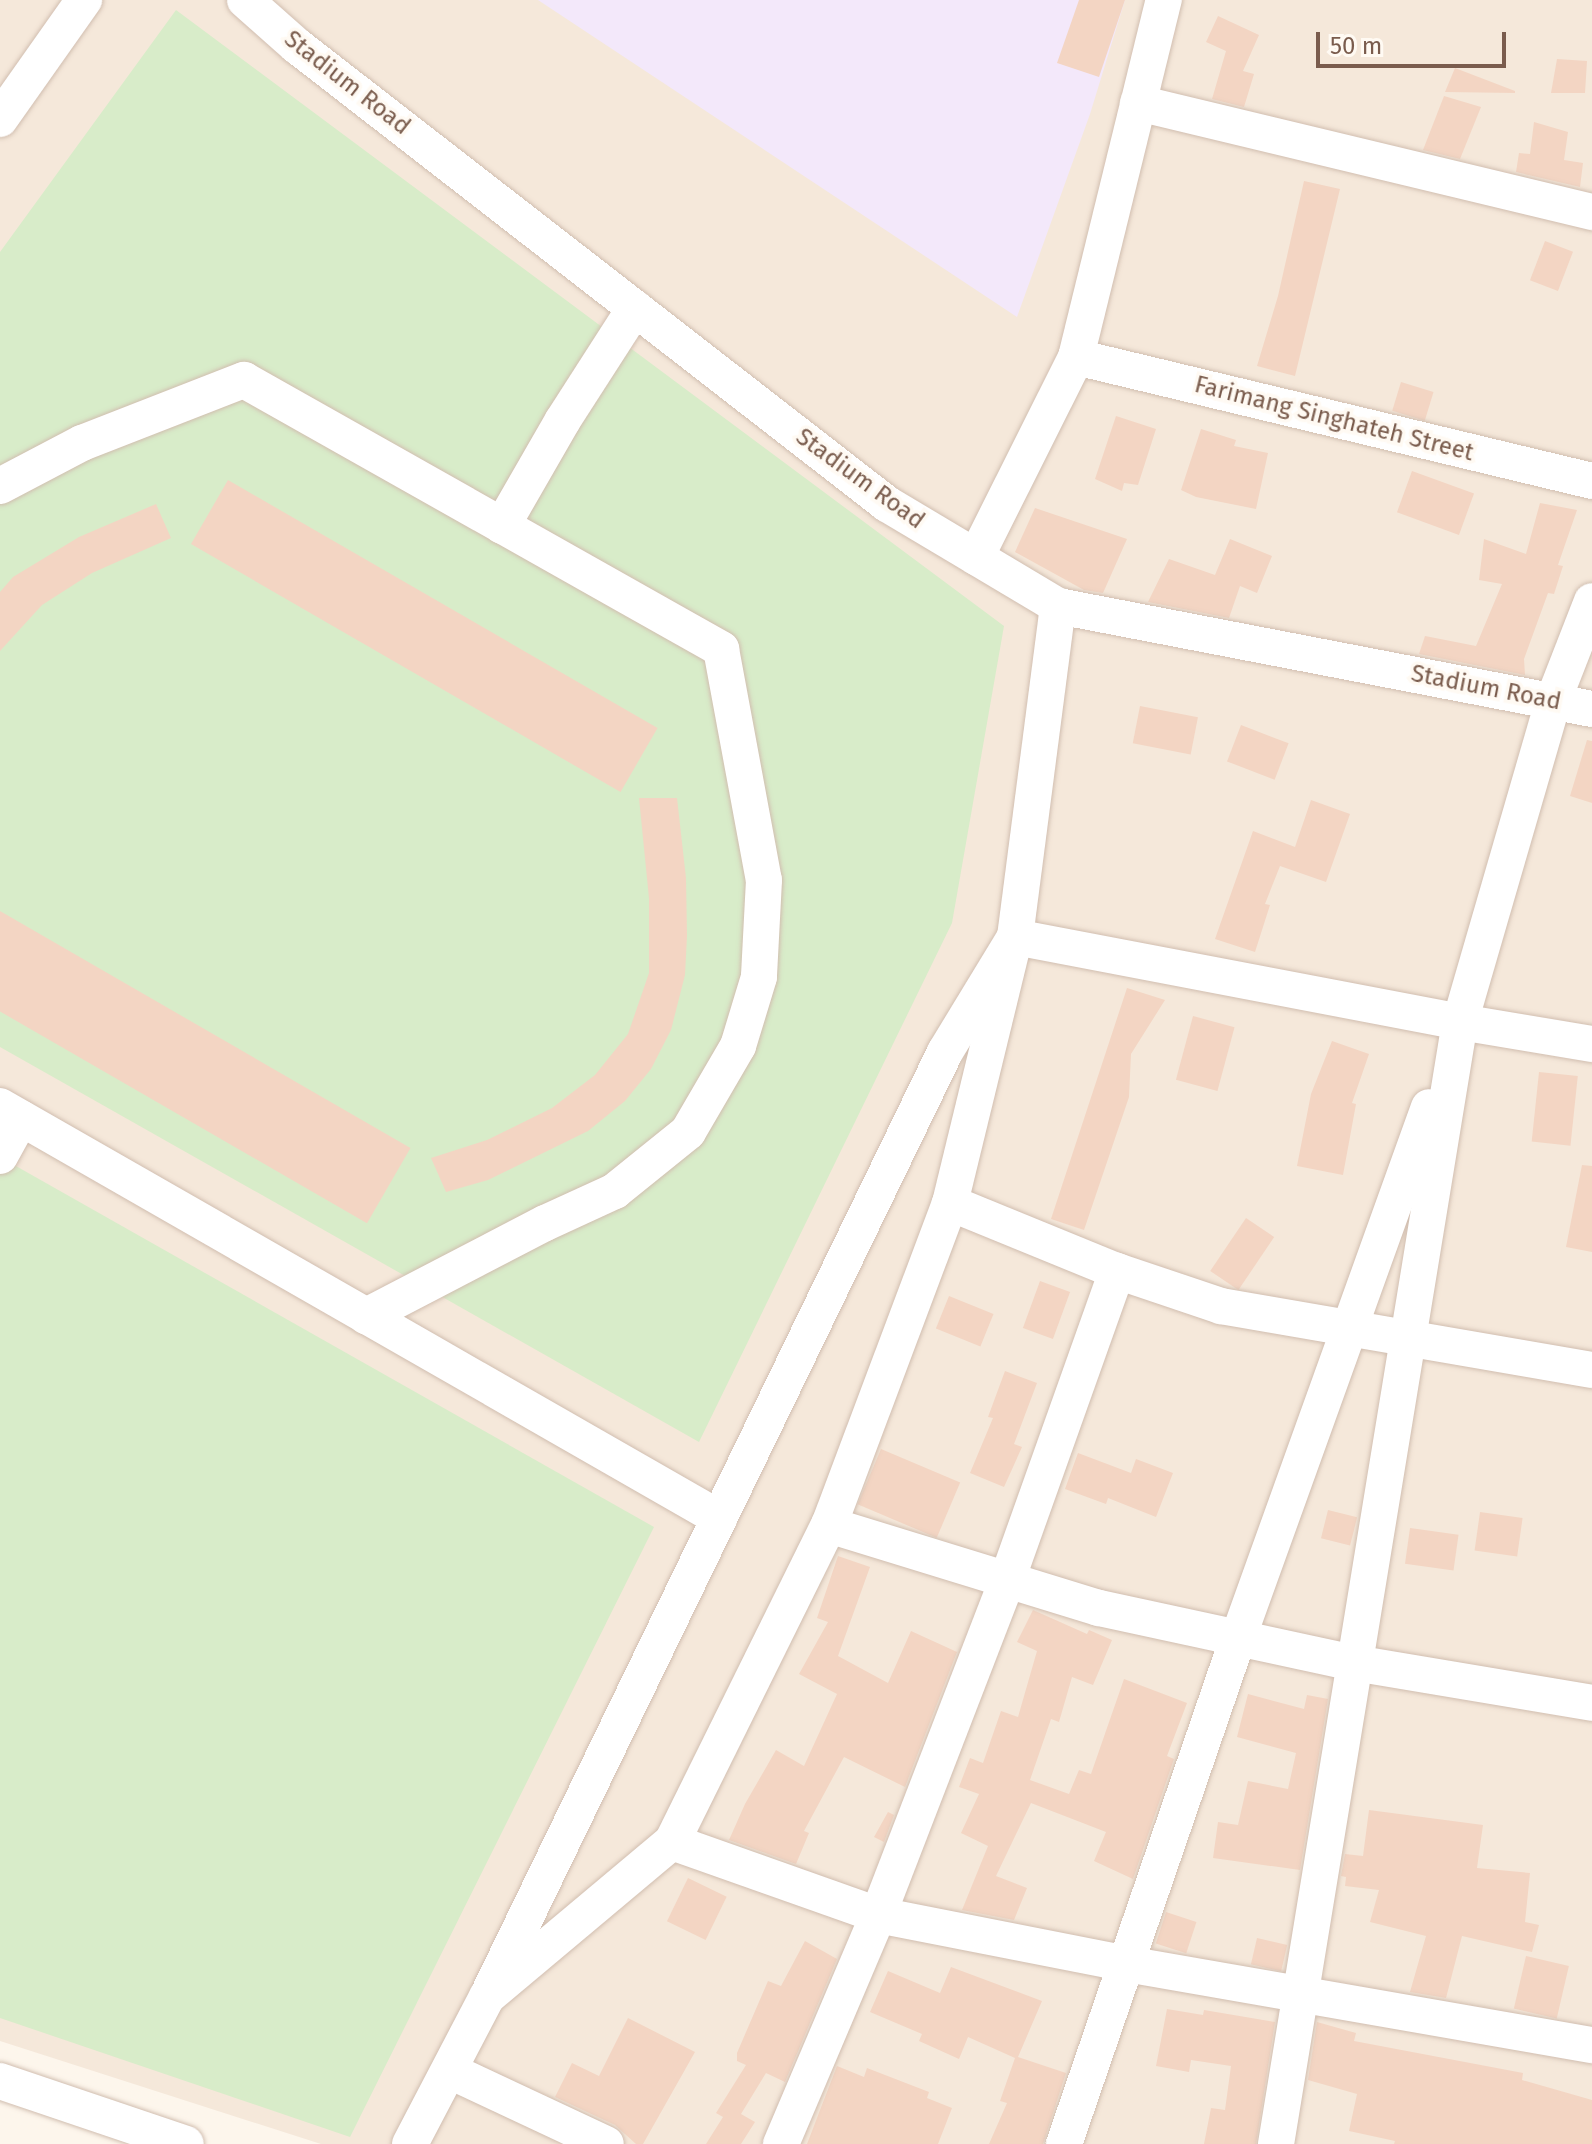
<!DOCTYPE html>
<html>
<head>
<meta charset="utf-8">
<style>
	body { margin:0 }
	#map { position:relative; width:1592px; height:2144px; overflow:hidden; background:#fdf6ec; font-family:"Fira Sans",sans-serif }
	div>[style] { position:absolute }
	.residential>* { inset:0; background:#f5e8da }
	.education>* { inset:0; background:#f3e8fa }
	.green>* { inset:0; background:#d8ecc9 }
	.building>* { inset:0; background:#f3d5c3; transform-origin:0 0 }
	.roads { filter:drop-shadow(0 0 2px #d1beb0) drop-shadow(0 0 2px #d1beb0) }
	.minor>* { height:36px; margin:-18px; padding:0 18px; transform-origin:18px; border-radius:18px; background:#fff }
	span { translate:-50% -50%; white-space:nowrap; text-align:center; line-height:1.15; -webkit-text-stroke:7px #fffaf3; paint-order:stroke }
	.street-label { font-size:24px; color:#7a5c4d }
	.scale { position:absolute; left:1316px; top:32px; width:190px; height:36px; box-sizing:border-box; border:4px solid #7a5c4d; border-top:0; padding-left:10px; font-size:24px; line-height:28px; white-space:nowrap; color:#7a5c4d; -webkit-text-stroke:6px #fffaf3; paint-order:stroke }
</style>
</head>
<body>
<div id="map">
	<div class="residential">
		<i style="clip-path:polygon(0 0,1592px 0,1592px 2144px,321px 2144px,0 2041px)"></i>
	</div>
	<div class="education">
		<i style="clip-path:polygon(538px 0,1125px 0,1090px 114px,1017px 317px)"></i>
	</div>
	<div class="green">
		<i style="clip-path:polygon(176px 10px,1004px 626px,952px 923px,699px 1442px,0 1047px,0 252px)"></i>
		<i style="clip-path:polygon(0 1157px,654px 1527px,350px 2137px,0 2018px)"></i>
	</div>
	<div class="building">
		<i style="clip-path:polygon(1079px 0,1125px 0,1099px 77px,1057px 63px)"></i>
		<i style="clip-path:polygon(1218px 16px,1259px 35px,1243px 71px,1254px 74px,1244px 107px,1212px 99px,1226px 51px,1206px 42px)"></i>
		<i style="clip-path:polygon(1557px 59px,1587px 61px,1585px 93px,1551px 93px)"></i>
		<i style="clip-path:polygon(1455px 68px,1515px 91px,1515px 93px,1445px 92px)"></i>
		<i style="clip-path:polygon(1444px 96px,1481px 107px,1460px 159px,1423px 150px)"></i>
		<i style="clip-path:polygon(1534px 122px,1568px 132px,1564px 160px,1583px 163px,1580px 187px,1516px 172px,1519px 153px,1530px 154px)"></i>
		<i style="clip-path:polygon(1304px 181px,1340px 189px,1295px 376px,1257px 366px,1278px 296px)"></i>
		<i style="left:1545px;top:241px;width:30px;height:42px;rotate:21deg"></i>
		<i style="left:1401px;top:382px;width:34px;height:30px;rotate:17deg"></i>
		<i style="clip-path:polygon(1116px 416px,1156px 429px,1138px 485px,1124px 483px,1122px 491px,1095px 479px)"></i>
		<i style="clip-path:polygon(1201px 429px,1236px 440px,1234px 446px,1268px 453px,1256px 509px,1196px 497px,1181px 490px)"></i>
		<i style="left:1412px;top:471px;width:66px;height:44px;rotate:20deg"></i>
		<i style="left:228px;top:480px;width:496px;height:74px;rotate:30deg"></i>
		<i style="clip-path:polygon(1540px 503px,1577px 510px,1558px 565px,1563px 566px,1554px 594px,1548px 593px,1524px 659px,1525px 675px,1419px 654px,1425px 636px,1476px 646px,1502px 584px,1479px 580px,1484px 539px,1526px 554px)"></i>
		<i style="clip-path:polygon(156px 504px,171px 538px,92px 573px,42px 605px,0 651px,0 592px,13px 577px,79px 537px)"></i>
		<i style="clip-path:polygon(1035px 508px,1127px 539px,1103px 593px,1084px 590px,1015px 552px)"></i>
		<i style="clip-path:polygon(1230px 539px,1272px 556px,1257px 593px,1240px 586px,1229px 618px,1148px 602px,1169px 559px,1215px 575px)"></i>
		<i style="left:1140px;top:706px;width:59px;height:38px;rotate:11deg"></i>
		<i style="left:1241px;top:725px;width:51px;height:39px;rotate:21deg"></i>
		<i style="clip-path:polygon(1587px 740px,1592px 741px,1592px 803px,1570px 796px)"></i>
		<i style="clip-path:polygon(639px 798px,677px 798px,686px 878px,687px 936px,685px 975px,671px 1030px,651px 1069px,625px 1101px,588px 1131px,488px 1180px,446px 1192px,431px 1158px,487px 1140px,552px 1108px,595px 1075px,628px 1034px,649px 973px,649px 898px)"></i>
		<i style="clip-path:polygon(1311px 800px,1350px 814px,1326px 882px,1280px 866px,1265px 904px,1270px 905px,1255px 952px,1215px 939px,1253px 831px,1295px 847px)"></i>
		<i style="left:0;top:911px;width:474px;height:87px;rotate:30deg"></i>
		<i style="clip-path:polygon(1127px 988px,1165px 1000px,1131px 1054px,1129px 1097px,1084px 1230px,1051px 1219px)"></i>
		<i style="left:1193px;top:1016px;width:43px;height:66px;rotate:15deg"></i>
		<i style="clip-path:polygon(1332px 1041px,1369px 1054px,1352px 1103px,1356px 1104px,1343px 1175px,1297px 1166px,1311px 1094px)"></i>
		<i style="left:1539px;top:1072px;width:39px;height:70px;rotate:6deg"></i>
		<i style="clip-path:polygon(1582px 1165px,1592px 1166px,1592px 1252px,1566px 1247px)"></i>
		<i style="left:1246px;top:1218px;width:34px;height:64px;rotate:34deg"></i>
		<i style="left:1040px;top:1281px;width:32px;height:50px;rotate:20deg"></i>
		<i style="left:949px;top:1296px;width:48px;height:35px;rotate:22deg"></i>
		<i style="clip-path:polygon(1005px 1371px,1037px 1383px,1014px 1444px,1022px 1447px,1004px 1487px,970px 1473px,993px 1418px,988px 1417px)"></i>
		<i style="left:881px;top:1449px;width:86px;height:60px;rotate:23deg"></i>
		<i style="clip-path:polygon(1078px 1453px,1131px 1473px,1136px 1459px,1173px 1473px,1156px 1517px,1108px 1498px,1106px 1504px,1065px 1489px)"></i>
		<i style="left:1328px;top:1510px;width:30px;height:29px;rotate:14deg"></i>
		<i style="left:1480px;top:1512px;width:43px;height:39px;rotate:8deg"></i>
		<i style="left:1410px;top:1528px;width:49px;height:36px;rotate:8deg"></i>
		<i style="clip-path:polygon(838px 1556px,870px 1567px,838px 1656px,888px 1683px,911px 1631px,957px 1652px,905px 1787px,844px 1757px,804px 1831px,809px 1833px,796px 1864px,729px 1840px,745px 1804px,776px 1750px,804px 1766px,837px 1694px,799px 1674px,828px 1622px,817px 1618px)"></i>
		<i style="clip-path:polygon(1033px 1610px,1087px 1634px,1089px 1630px,1112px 1640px,1093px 1685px,1072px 1677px,1059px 1722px,1051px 1719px,1030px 1780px,1069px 1794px,1079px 1770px,1091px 1774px,1124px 1679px,1187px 1703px,1167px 1756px,1174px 1759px,1133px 1879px,1094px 1861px,1106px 1832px,1031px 1803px,996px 1876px,1027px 1888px,1014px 1920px,962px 1910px,988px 1846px,961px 1833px,979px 1794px,959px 1787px,970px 1758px,983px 1763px,1001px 1711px,1018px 1717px,1037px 1651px,1017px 1642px)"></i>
		<i style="clip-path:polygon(1248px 1694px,1304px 1709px,1307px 1695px,1328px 1699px,1300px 1870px,1213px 1858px,1218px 1822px,1238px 1825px,1248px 1781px,1288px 1789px,1296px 1753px,1237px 1737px)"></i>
		<i style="clip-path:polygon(1369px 1810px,1483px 1825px,1477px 1868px,1530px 1873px,1525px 1922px,1539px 1925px,1532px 1952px,1462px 1936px,1446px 1998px,1410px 1992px,1426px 1936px,1370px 1922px,1379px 1890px,1345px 1886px,1346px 1877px,1341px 1876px,1345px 1854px,1363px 1856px)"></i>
		<i style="clip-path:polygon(888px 1812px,894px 1815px,884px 1842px,874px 1837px)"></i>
		<i style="left:688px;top:1878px;width:43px;height:48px;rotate:26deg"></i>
		<i style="left:1166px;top:1912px;width:32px;height:33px;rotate:18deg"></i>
		<i style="left:1257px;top:1938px;width:31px;height:27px;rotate:13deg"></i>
		<i style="clip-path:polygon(805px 1941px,837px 1959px,785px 2082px,766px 2073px,741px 2114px,755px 2122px,741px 2144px,706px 2144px,723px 2117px,716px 2113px,746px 2065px,737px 2061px,737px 2053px,768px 1981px,781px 1986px)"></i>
		<i style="left:1526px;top:1956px;width:44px;height:54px;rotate:13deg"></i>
		<i style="clip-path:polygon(951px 1967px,1042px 2001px,1018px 2057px,1066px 2073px,1043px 2144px,989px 2144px,1007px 2103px,1000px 2101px,1015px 2058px,968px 2037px,959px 2059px,919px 2041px,922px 2034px,870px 2012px,888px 1971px,940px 1993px)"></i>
		<i style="clip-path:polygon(1167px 2009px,1203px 2015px,1204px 2010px,1275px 2022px,1256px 2144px,1204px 2144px,1211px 2108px,1225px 2110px,1231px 2066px,1191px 2060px,1189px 2072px,1156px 2066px)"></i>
		<i style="clip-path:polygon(628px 2018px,695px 2052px,643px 2144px,636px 2144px,615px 2125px,555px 2097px,572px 2063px,599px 2076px)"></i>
		<i style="clip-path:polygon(1317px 2022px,1356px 2033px,1354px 2041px,1523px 2073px,1522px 2080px,1592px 2100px,1592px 2144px,1394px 2144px,1395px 2141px,1349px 2131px,1357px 2094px,1308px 2080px)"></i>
		<i style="clip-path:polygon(837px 2066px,864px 2077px,867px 2068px,929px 2092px,927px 2098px,952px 2108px,938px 2144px,807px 2144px)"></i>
	</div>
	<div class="roads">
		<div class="minor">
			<i style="left:245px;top:0;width:69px;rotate:41.5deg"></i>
			<i style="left:297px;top:46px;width:747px;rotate:37.82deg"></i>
			<i style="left:887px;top:504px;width:199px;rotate:30.8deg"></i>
			<i style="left:1058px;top:606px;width:544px;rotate:10.92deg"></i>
			<i style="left:1138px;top:103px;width:467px;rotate:13.5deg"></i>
			<i style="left:0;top:119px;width:146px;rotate:-54.8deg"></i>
			<i style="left:1076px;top:357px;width:531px;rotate:13.51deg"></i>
			<i style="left:0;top:486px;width:93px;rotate:-27.7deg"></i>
			<i style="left:82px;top:443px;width:174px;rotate:-21.3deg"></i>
			<i style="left:244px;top:380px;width:548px;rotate:29.42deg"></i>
			<i style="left:721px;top:649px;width:235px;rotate:79.5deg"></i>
			<i style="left:764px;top:880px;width:97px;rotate:93deg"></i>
			<i style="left:759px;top:977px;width:72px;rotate:106.9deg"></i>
			<i style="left:738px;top:1046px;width:99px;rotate:120.2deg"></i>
			<i style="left:688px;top:1132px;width:94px;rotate:141.1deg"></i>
			<i style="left:615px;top:1191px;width:77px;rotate:155.4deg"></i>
			<i style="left:545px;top:1223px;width:202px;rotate:152.5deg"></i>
			<i style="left:502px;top:526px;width:122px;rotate:-60.1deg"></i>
			<i style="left:563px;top:420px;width:133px;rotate:-57.3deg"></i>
			<i style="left:976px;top:557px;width:224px;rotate:-63.4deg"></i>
			<i style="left:1076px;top:357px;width:368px;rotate:-76.2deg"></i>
			<i style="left:0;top:1106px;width:829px;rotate:29.81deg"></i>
			<i style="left:0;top:1156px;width:43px;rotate:-61.1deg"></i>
			<i style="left:950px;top:1203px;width:180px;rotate:22.2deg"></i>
			<i style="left:1117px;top:1271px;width:110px;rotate:18.6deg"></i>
			<i style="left:1221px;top:1306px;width:376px;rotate:9.8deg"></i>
			<i style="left:829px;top:1525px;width:282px;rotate:17.1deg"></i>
			<i style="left:1099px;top:1608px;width:261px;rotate:12.2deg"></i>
			<i style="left:1354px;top:1663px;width:241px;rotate:9.5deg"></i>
			<i style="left:672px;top:1842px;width:219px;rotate:19.5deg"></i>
			<i style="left:878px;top:1915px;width:254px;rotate:11.1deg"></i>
			<i style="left:1127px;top:1964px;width:472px;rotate:9.9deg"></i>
			<i style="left:487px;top:1997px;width:241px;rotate:-40deg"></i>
			<i style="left:672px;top:1842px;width:354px;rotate:-63.7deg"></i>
			<i style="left:829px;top:1525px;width:344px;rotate:-69.4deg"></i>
			<i style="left:950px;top:1203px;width:274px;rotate:-76.3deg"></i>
			<i style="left:1015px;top:937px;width:453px;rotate:10.8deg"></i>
			<i style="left:1460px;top:1022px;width:134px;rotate:9.5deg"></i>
			<i style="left:450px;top:2071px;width:172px;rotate:25.1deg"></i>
			<i style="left:0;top:2081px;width:196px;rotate:18.7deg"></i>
			<i style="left:410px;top:2144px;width:166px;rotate:-62.4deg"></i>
			<i style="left:487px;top:1997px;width:1050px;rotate:-64.14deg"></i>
			<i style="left:945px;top:1052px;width:135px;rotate:-58.7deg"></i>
			<i style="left:1015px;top:937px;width:334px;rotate:-82.6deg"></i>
			<i style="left:781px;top:2144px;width:249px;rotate:-67deg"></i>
			<i style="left:878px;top:1915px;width:359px;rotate:-68.9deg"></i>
			<i style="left:1007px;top:1580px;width:328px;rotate:-70.4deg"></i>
			<i style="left:1064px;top:2144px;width:535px;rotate:-71.02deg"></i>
			<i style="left:1238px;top:1638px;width:564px;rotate:-70.22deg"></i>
			<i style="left:1276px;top:2144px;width:1137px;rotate:-80.69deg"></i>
			<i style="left:1460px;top:1022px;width:334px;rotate:-73.8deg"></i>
			<i style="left:1553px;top:701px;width:107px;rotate:-68.7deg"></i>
		</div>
	</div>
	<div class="street-label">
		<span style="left:347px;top:83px;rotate:38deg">Stadium Road</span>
		<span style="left:1334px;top:419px;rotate:14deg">Farimang Singhateh Street</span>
		<span style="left:860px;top:479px;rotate:36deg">Stadium Road</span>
		<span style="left:1486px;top:688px;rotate:11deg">Stadium Road</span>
	</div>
	<div class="scale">50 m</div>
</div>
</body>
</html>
